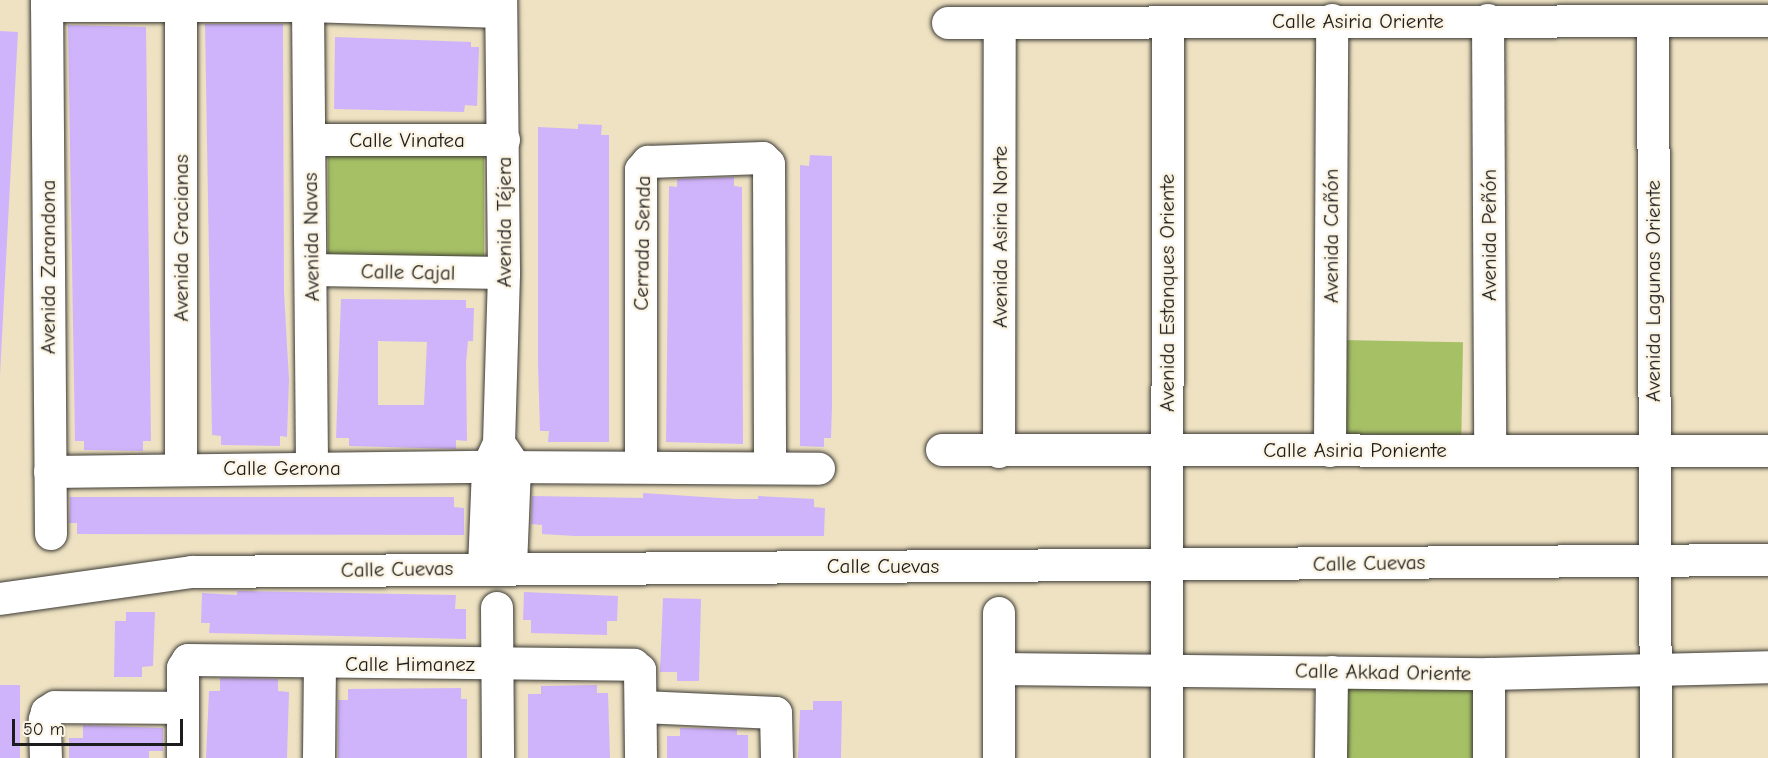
<!DOCTYPE html>
<html>
<head>
<meta charset="utf-8">
<style>
	body { margin:0 }
	#map { position:relative; width:1768px; height:758px; overflow:hidden; background:#eee2c2; font-family:"Comic Neue",sans-serif }
	div>[style] { position:absolute }
	.green>* { inset:0; background:#a6c066; transform-origin:0 0 }
	.building>* { inset:0; background:#d0b4fb; transform-origin:0 0 }
	.roads { filter:drop-shadow(0 0 2px #3c3a35) drop-shadow(0 0 2px #3c3a35) }
	.minor>* { height:32px; margin:-16px; padding:0 16px; transform-origin:16px; border-radius:16px; background:#fff }
	span { translate:-50% -50%; white-space:nowrap; text-align:center; line-height:1.15; -webkit-text-stroke:5px #fcf5e5; paint-order:stroke }
	.street-label { font-size:21px; color:#1c1c1c }
	.scale { position:absolute; left:12px; top:719px; width:171px; height:27px; box-sizing:border-box; border:3px solid #1c1c1c; border-top:0; padding-left:8px; font-size:18px; line-height:21px; white-space:nowrap; color:#1c1c1c; -webkit-text-stroke:4px #fcf5e5; paint-order:stroke }
</style>
</head>
<body>
<div id="map">
	<div class="green">
		<i style="left:328px;top:156px;width:156px;height:102px"></i>
		<i style="left:1341px;top:340px;width:122px;height:94px;rotate:1deg"></i>
		<i style="left:1341px;top:676px;width:137px;height:82px"></i>
	</div>
	<div class="building">
		<i style="clip-path:polygon(205px 24px,283px 24px,284px 292px,289px 380px,287px 437px,280px 436px,280px 446px,221px 445px,221px 436px,212px 435px)"></i>
		<i style="clip-path:polygon(68px 25px,146px 27px,151px 441px,143px 441px,143px 451px,84px 450px,84px 441px,75px 441px)"></i>
		<i style="left:0;top:31px;width:18px;height:523px;rotate:3deg"></i>
		<i style="clip-path:polygon(335px 37px,471px 42px,471px 47px,479px 47px,477px 106px,465px 105px,464px 112px,334px 109px)"></i>
		<i style="clip-path:polygon(578px 124px,602px 125px,601px 135px,609px 135px,609px 442px,548px 442px,549px 431px,540px 431px,538px 364px,538px 127px,578px 129px)"></i>
		<i style="clip-path:polygon(810px 155px,832px 156px,832px 406px,831px 438px,824px 438px,824px 447px,800px 446px,800px 165px,809px 166px)"></i>
		<i style="clip-path:polygon(734px 177px,734px 186px,742px 187px,743px 444px,666px 442px,669px 186px,677px 187px,677px 179px)"></i>
		<i style="clip-path:polygon(evenodd,341px 299px,466px 300px,466px 308px,474px 308px,473px 341px,468px 341px,466px 363px,467px 441px,456px 440px,456px 449px,349px 446px,349px 438px,336px 438px,341px 299px,378px 341px,427px 342px,424px 405px,378px 405px,378px 341px)"></i>
		<i style="clip-path:polygon(643px 493px,735px 499px,758px 499px,758px 496px,814px 499px,814px 507px,825px 508px,824px 536px,575px 536px,542px 534px,542px 525px,531px 524px,532px 496px,643px 498px)"></i>
		<i style="clip-path:polygon(70px 497px,454px 497px,454px 507px,464px 508px,464px 535px,77px 534px,77px 523px,69px 523px)"></i>
		<i style="clip-path:polygon(237px 591px,456px 595px,455px 609px,466px 609px,466px 639px,209px 633px,210px 623px,201px 623px,202px 593px,237px 595px)"></i>
		<i style="clip-path:polygon(524px 592px,618px 596px,617px 621px,607px 621px,607px 635px,531px 633px,531px 620px,523px 620px)"></i>
		<i style="clip-path:polygon(663px 598px,701px 599px,699px 681px,677px 681px,677px 672px,660px 672px)"></i>
		<i style="clip-path:polygon(126px 612px,155px 612px,153px 666px,142px 667px,142px 677px,114px 677px,115px 621px,126px 621px)"></i>
		<i style="clip-path:polygon(220px 678px,278px 679px,278px 691px,289px 692px,287px 758px,206px 758px,209px 691px,220px 691px)"></i>
		<i style="left:0;top:685px;width:20px;height:73px"></i>
		<i style="clip-path:polygon(597px 685px,597px 693px,608px 693px,610px 758px,528px 758px,528px 694px,541px 694px,541px 686px)"></i>
		<i style="clip-path:polygon(461px 688px,461px 699px,467px 699px,467px 758px,338px 758px,338px 700px,348px 700px,348px 689px)"></i>
		<i style="clip-path:polygon(813px 701px,842px 701px,841px 758px,798px 758px,800px 710px,813px 710px)"></i>
		<i style="clip-path:polygon(83px 725px,163px 728px,163px 751px,149px 751px,149px 758px,69px 758px,69px 738px,83px 738px)"></i>
		<i style="clip-path:polygon(680px 728px,737px 729px,737px 735px,748px 735px,748px 758px,667px 758px,667px 736px,680px 736px)"></i>
	</div>
	<div class="roads">
		<div class="minor">
			<i style="left:47px;top:0;width:534px;rotate:89.57deg"></i>
			<i style="left:47px;top:6px;width:261px"></i>
			<i style="left:308px;top:6px;width:193px;rotate:1.8deg"></i>
			<i style="left:308px;top:6px;width:462px;rotate:89.5deg"></i>
			<i style="left:181px;top:7px;width:462px;rotate:90deg"></i>
			<i style="left:1488px;top:20px;width:429px;rotate:89.7deg"></i>
			<i style="left:1653px;top:21px;width:737px;rotate:89.77deg"></i>
			<i style="left:948px;top:23px;width:820px;rotate:-0.14deg"></i>
			<i style="left:310px;top:140px;width:194px"></i>
			<i style="left:312px;top:270px;width:192px;rotate:0.9deg"></i>
			<i style="left:503px;top:449px;width:22px;rotate:56deg"></i>
			<i style="left:515px;top:467px;width:101px;rotate:92.3deg"></i>
			<i style="left:942px;top:450px;width:826px;rotate:0.07deg"></i>
			<i style="left:1330px;top:451px;width:431px;rotate:-89.7deg"></i>
			<i style="left:999px;top:452px;width:429px;rotate:-89.9deg"></i>
			<i style="left:641px;top:467px;width:297px;rotate:-90deg"></i>
			<i style="left:641px;top:170px;width:11px;rotate:-49deg"></i>
			<i style="left:648px;top:162px;width:115px;rotate:-2deg"></i>
			<i style="left:763px;top:158px;width:8px;rotate:45deg"></i>
			<i style="left:769px;top:164px;width:304px;rotate:89.8deg"></i>
			<i style="left:50px;top:472px;width:438px;rotate:-0.7deg"></i>
			<i style="left:488px;top:467px;width:331px;rotate:0.3deg"></i>
			<i style="left:484px;top:568px;width:101px;rotate:-87.7deg"></i>
			<i style="left:488px;top:467px;width:26px;rotate:-65deg"></i>
			<i style="left:499px;top:443px;width:170px;rotate:-88.3deg"></i>
			<i style="left:504px;top:273px;width:273px;rotate:-90.6deg"></i>
			<i style="left:0;top:599px;width:194px;rotate:-8deg"></i>
			<i style="left:192px;top:572px;width:1576px;rotate:-0.44deg"></i>
			<i style="left:497px;top:608px;width:150px;rotate:89.6deg"></i>
			<i style="left:999px;top:613px;width:145px;rotate:90deg"></i>
			<i style="left:999px;top:669px;width:490px;rotate:0.6deg"></i>
			<i style="left:1489px;top:674px;width:279px;rotate:-1.4deg"></i>
			<i style="left:1489px;top:674px;width:84px;rotate:90deg"></i>
			<i style="left:642px;top:707px;width:134px;rotate:2.6deg"></i>
			<i style="left:776px;top:713px;width:45px;rotate:88.7deg"></i>
			<i style="left:46px;top:758px;width:38px;rotate:-92deg"></i>
			<i style="left:45px;top:720px;width:8px;rotate:-76deg"></i>
			<i style="left:47px;top:712px;width:9px;rotate:-32deg"></i>
			<i style="left:55px;top:707px;width:128px;rotate:0.4deg"></i>
			<i style="left:183px;top:758px;width:90px;rotate:-90deg"></i>
			<i style="left:183px;top:668px;width:9px;rotate:-58deg"></i>
			<i style="left:188px;top:660px;width:446px;rotate:0.6deg"></i>
			<i style="left:634px;top:665px;width:8px;rotate:40deg"></i>
			<i style="left:640px;top:670px;width:88px;rotate:89.3deg"></i>
			<i style="left:319px;top:758px;width:95px;rotate:-89.4deg"></i>
			<i style="left:1167px;top:758px;width:736px;rotate:-89.92deg"></i>
			<i style="left:1331px;top:758px;width:86px;rotate:-89.3deg"></i>
		</div>
	</div>
	<div class="street-label">
		<span style="left:1358px;top:21px">Calle Asiria Oriente</span>
		<span style="left:407px;top:140px">Calle Vinatea</span>
		<span style="left:504px;top:222px;rotate:-90deg">Avenida Téjera</span>
		<span style="left:1489px;top:235px;rotate:-90deg">Avenida Peñón</span>
		<span style="left:1331px;top:236px;rotate:-90deg">Avenida Cañón</span>
		<span style="left:311px;top:237px;rotate:-91deg">Avenida Navas</span>
		<span style="left:1000px;top:237px;rotate:-90deg">Avenida Asiria Norte</span>
		<span style="left:181px;top:238px;rotate:-90deg">Avenida Gracianas</span>
		<span style="left:642px;top:243px;rotate:-89deg">Cerrada Senda</span>
		<span style="left:48px;top:267px;rotate:-90deg">Avenida Zarandona</span>
		<span style="left:408px;top:272px;rotate:1deg">Calle Cajal</span>
		<span style="left:1653px;top:291px;rotate:-90deg">Avenida Lagunas Oriente</span>
		<span style="left:1167px;top:293px;rotate:-90deg">Avenida Estanques Oriente</span>
		<span style="left:1355px;top:450px">Calle Asiria Poniente</span>
		<span style="left:282px;top:468px">Calle Gerona</span>
		<span style="left:1369px;top:563px;rotate:-1deg">Calle Cuevas</span>
		<span style="left:883px;top:566px">Calle Cuevas</span>
		<span style="left:397px;top:569px;rotate:-1deg">Calle Cuevas</span>
		<span style="left:410px;top:664px">Calle Himanez</span>
		<span style="left:1383px;top:672px;rotate:1deg">Calle Akkad Oriente</span>
	</div>
	<div class="scale">50 m</div>
</div>
</body>
</html>
